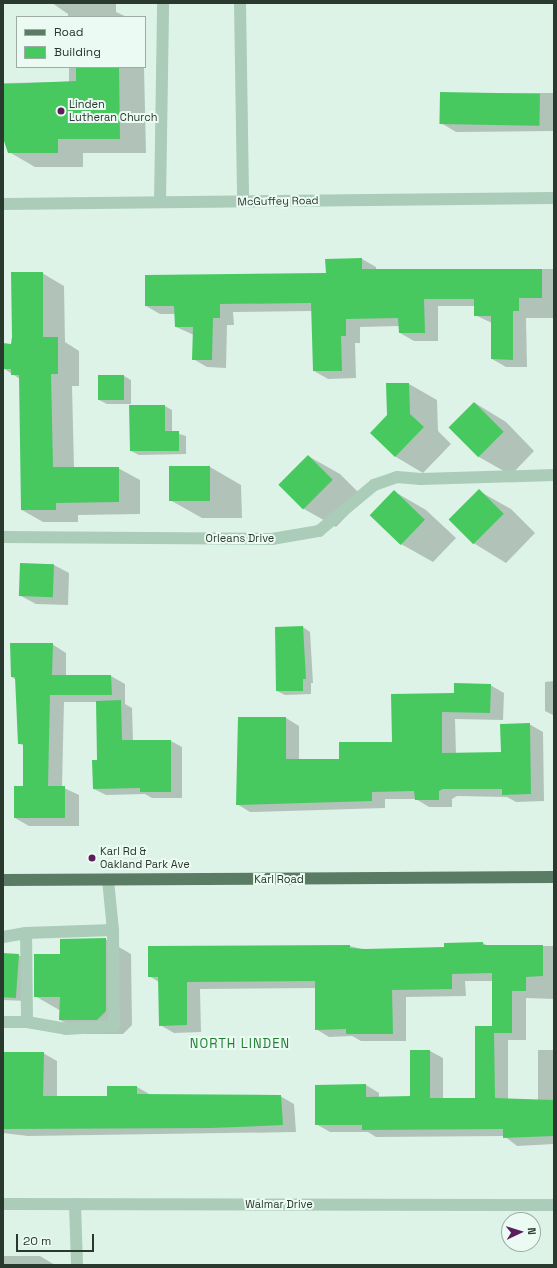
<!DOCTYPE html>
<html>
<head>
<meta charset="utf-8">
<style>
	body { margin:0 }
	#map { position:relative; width:557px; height:1268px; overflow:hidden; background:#def3e8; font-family:"Space Grotesk",sans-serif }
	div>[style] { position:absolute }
	.shadow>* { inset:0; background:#0003 }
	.building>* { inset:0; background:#47c960; transform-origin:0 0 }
	.minor>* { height:12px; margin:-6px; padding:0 6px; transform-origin:6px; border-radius:6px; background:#aaccb8 }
	.major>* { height:12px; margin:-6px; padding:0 6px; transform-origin:6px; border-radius:6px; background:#5a7c64 }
	.dots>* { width:11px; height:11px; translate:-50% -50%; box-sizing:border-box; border:2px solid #ebfbf3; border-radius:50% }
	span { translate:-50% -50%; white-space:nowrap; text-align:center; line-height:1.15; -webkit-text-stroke:4px #ebfbf3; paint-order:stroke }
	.poi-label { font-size:11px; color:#29392e }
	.left { translate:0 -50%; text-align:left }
	.street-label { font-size:11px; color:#29392e }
	.quarter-label { font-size:13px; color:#1e7f30; letter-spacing:1px }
	.frame { position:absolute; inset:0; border:4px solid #29392e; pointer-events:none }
	.legend { position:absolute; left:16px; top:16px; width:130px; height:52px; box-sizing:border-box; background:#ebfbf3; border:1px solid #9dada4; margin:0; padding:5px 7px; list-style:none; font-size:12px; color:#29392e }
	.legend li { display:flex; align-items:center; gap:8px; height:20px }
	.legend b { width:20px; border:1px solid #9dada4 }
	.north { position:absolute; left:501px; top:1212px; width:40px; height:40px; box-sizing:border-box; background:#ebfbf3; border:1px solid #9dada4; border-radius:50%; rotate:86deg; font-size:11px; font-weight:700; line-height:16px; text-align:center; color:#29392e }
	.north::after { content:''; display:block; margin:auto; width:14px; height:18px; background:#5c1d5b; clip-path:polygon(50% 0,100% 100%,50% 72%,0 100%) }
	.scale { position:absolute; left:16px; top:1234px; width:78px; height:18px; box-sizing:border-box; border:2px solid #29392e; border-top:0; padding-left:5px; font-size:12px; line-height:14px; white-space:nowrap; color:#29392e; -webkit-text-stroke:3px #ebfbf3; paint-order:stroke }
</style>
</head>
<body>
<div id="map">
	<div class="shadow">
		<i style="clip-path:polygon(52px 3px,116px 3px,116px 12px,127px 17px,68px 17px,68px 14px)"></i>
		<i style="clip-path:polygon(69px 67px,144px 67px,146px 153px,83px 153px,83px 167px,35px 167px,9px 152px,3px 135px,4px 83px,69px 82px)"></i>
		<i style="clip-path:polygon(441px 93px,554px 93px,554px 131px,456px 132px,441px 123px)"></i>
		<i style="clip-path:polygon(362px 259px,376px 267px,376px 270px,554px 269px,554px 318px,526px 318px,527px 367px,506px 367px,492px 359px,492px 323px,475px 315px,475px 306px,438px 306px,438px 341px,414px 341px,400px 333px,400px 326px,360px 327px,360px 343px,355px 343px,356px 378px,328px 379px,314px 371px,313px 311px,233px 312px,234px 325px,227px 325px,226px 368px,207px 367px,193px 359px,194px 335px,176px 327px,176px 314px,160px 314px,146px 306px,327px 274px)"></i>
		<i style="clip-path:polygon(42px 273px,64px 286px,65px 342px,79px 351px,79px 386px,72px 386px,74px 468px,118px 468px,140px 480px,140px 514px,78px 515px,78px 522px,43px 522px,22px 510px,20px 379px,3px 368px,3px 344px,11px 345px)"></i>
		<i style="clip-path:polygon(124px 376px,131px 380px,131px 404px,107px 404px,99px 400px)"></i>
		<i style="clip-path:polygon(387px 384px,409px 384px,437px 400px,438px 431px,451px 444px,423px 473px,396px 457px,371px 433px,388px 415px)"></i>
		<i style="clip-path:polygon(475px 403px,506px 422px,534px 451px,511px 475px,479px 457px)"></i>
		<i style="clip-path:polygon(130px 406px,165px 406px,172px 410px,172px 432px,186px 436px,186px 454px,139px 455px,131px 451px)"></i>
		<i style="clip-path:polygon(308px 456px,340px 474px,364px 498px,336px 527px,304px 509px,280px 485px)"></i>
		<i style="clip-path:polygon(210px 467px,241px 485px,242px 518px,202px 518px,170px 500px)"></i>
		<i style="clip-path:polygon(479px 491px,511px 509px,535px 533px,506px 563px,475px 544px,451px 520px)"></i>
		<i style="clip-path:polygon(395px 492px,426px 510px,456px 538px,433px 562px,401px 544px)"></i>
		<i style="clip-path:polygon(54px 565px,69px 573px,68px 605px,36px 604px,21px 596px)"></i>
		<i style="clip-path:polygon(303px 627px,310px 632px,313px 683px,311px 683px,311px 694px,285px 695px,277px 691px)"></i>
		<i style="clip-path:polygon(52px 644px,66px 653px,66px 676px,111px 676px,125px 684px,125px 704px,132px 708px,133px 741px,171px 741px,182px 747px,182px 798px,152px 798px,145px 794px,106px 795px,94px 789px,98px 761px,97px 702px,64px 702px,62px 787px,79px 795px,79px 826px,29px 826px,15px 818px,24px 787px,24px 746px,19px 743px,16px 680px,12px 677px)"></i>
		<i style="clip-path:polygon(554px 681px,554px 715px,553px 715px,545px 711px,545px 682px)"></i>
		<i style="clip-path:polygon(490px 685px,504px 693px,503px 720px,455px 719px,456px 754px,502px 753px,529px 724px,543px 732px,544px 801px,516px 802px,507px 797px,457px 796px,452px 799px,452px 807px,429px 807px,416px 799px,385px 799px,385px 808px,250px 812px,237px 804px,286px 718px,299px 726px,299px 760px,340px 760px,393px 743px,455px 694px)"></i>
		<i style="clip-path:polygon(105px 939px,131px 954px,132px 1025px,123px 1034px,86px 1034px,60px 1020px,61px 1011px,35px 996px,61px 955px)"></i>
		<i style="clip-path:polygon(483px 943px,488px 946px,554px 946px,554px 999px,526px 998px,526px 1040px,508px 1040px,508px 1100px,538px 1100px,538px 1050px,554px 1050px,554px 1144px,517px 1146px,504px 1136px,376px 1137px,368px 1132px,330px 1132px,316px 1124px,366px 1085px,379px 1093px,379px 1097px,411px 1097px,430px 1051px,443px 1058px,443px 1099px,476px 1099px,493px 1027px,493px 981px,465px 981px,466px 996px,406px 997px,406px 1041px,361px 1041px,352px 1036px,329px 1037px,316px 1029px,316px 988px,200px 989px,201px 1032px,174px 1033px,160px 1025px,159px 982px,149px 976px,350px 946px,365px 950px,445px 948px,445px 944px)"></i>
		<i style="clip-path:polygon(3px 955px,18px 955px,26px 959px,26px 1001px,3px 1000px)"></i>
		<i style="clip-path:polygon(3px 1053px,43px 1053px,57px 1061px,57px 1097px,108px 1097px,137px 1087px,151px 1095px,280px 1096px,294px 1104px,296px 1132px,28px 1136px,3px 1133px)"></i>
		<i style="clip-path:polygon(3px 1256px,40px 1256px,55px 1265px,3px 1265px)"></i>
	</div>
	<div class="building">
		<i style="clip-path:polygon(76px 67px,119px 67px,120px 139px,58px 139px,58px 153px,8px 153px,3px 138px,3px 84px,76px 81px)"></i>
		<i style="left:440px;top:92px;width:100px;height:32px;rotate:1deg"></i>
		<i style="clip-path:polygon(362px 258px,362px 269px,542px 269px,542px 298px,519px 298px,519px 311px,513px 311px,513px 360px,491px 359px,491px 316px,474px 316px,474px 299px,424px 299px,425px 333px,399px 333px,398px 318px,346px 319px,346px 336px,341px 336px,342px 371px,313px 371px,311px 303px,220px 304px,220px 318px,213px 318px,212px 360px,192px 360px,193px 327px,175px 327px,174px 306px,145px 306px,145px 275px,326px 273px,325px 259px)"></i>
		<i style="clip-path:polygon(11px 272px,43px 272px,43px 337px,58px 337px,58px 374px,51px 374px,53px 467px,119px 467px,119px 502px,56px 503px,56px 510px,21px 510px,19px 375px,11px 375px,11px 369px,3px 369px,3px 343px,11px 344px,12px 337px)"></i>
		<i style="left:98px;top:375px;width:26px;height:25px"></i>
		<i style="clip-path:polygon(386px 383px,409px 383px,410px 414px,424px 427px,395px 457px,370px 433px,387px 415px)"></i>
		<i style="left:474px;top:402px;width:42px;height:36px;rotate:45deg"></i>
		<i style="clip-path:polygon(129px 405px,165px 405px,165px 431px,179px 431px,179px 451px,130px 451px)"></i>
		<i style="left:308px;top:455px;width:35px;height:42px;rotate:45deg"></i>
		<i style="left:169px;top:466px;width:41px;height:35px"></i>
		<i style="left:479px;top:489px;width:35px;height:43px;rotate:45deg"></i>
		<i style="left:394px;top:490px;width:43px;height:35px;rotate:44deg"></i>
		<i style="left:20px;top:563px;width:34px;height:33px;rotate:2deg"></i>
		<i style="clip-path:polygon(303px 626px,306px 679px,303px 679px,303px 691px,276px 691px,275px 627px)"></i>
		<i style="clip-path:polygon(10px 643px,53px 643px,52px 675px,111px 675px,112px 695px,50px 695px,48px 786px,65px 786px,65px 818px,14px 818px,14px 786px,23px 786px,23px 744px,18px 744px,15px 677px,11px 677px)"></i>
		<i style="clip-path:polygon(454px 683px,491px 684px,490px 713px,442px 712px,442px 753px,501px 752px,500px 724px,530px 723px,531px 794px,502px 795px,502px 789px,443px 789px,439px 791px,439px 800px,415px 800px,414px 791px,372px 792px,372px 801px,236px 805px,238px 717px,286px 717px,286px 759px,339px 759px,339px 742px,392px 742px,391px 694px,454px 693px)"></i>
		<i style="clip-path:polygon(121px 700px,122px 740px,171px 740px,171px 792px,140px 792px,140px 788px,93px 789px,92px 760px,97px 760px,96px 701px)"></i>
		<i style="clip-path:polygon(106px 938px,106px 1011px,97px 1020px,59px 1020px,60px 997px,34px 997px,34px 954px,60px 954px,60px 939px)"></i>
		<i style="clip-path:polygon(483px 942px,483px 945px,543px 945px,543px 976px,526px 977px,526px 991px,512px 991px,512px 1033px,494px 1033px,495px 1098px,554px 1100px,554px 1136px,503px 1138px,503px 1129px,362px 1130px,362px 1125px,315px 1125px,315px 1085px,366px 1084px,366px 1097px,410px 1096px,410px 1050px,430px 1050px,430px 1098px,475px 1098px,475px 1026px,492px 1026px,492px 973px,452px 974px,452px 989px,392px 990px,393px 1034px,346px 1034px,346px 1029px,315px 1030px,315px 981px,187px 982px,187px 1025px,159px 1026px,158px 977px,148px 977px,148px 946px,350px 945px,350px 948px,365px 949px,444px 947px,444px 943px)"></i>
		<i style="left:3px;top:953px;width:16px;height:44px;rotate:4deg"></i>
		<i style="clip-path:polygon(3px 1052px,44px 1052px,43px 1096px,107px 1096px,107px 1086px,137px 1086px,137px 1094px,281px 1095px,283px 1125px,211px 1128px,3px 1129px)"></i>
	</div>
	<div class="minor">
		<i style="left:240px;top:3px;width:198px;rotate:89.1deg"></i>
		<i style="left:160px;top:202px;width:199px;rotate:-89.1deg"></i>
		<i style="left:3px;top:204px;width:551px;rotate:-0.62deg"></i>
		<i style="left:3px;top:537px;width:269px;rotate:0.4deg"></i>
		<i style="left:272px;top:539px;width:48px;rotate:-9.7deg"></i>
		<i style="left:319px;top:531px;width:72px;rotate:-39.9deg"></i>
		<i style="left:374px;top:485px;width:24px;rotate:-19deg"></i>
		<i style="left:397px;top:477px;width:24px;rotate:5deg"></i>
		<i style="left:421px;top:479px;width:133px;rotate:-1.7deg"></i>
		<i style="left:3px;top:937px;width:23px;rotate:-10deg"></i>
		<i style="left:26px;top:933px;width:87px;rotate:-2deg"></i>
		<i style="left:113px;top:930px;width:50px;rotate:-95.7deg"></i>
		<i style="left:3px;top:1022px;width:24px"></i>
		<i style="left:27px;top:1022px;width:89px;rotate:-90.6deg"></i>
		<i style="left:27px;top:1022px;width:40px;rotate:10deg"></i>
		<i style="left:66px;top:1029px;width:48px;rotate:-3.6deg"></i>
		<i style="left:114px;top:1026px;width:96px;rotate:-90.6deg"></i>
		<i style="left:3px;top:1204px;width:551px;rotate:0.1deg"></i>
		<i style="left:75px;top:1204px;width:61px;rotate:88.1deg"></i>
	</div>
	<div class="major">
		<i style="left:3px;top:880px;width:551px;rotate:-0.31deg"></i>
	</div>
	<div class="dots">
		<i style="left:61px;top:111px;background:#5c1d5b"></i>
		<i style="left:92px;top:858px;background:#5c1d5b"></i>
	</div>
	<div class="poi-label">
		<span class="left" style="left:69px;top:111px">Linden<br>Lutheran Church</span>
		<span class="left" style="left:100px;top:858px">Karl Rd &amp;<br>Oakland Park Ave</span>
	</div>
	<div class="street-label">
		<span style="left:278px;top:201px;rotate:-1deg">McGuffey Road</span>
		<span style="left:240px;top:538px">Orleans Drive</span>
		<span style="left:279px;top:879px">Karl Road</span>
		<span style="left:279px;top:1204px">Walmar Drive</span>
	</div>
	<div class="quarter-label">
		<span style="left:240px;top:1044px">NORTH LINDEN</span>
	</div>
	<div class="frame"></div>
	<ul class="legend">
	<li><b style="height:5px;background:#5a7c64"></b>Road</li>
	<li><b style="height:11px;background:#47c960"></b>Building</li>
	</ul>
	<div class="north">N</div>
	<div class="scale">20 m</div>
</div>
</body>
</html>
